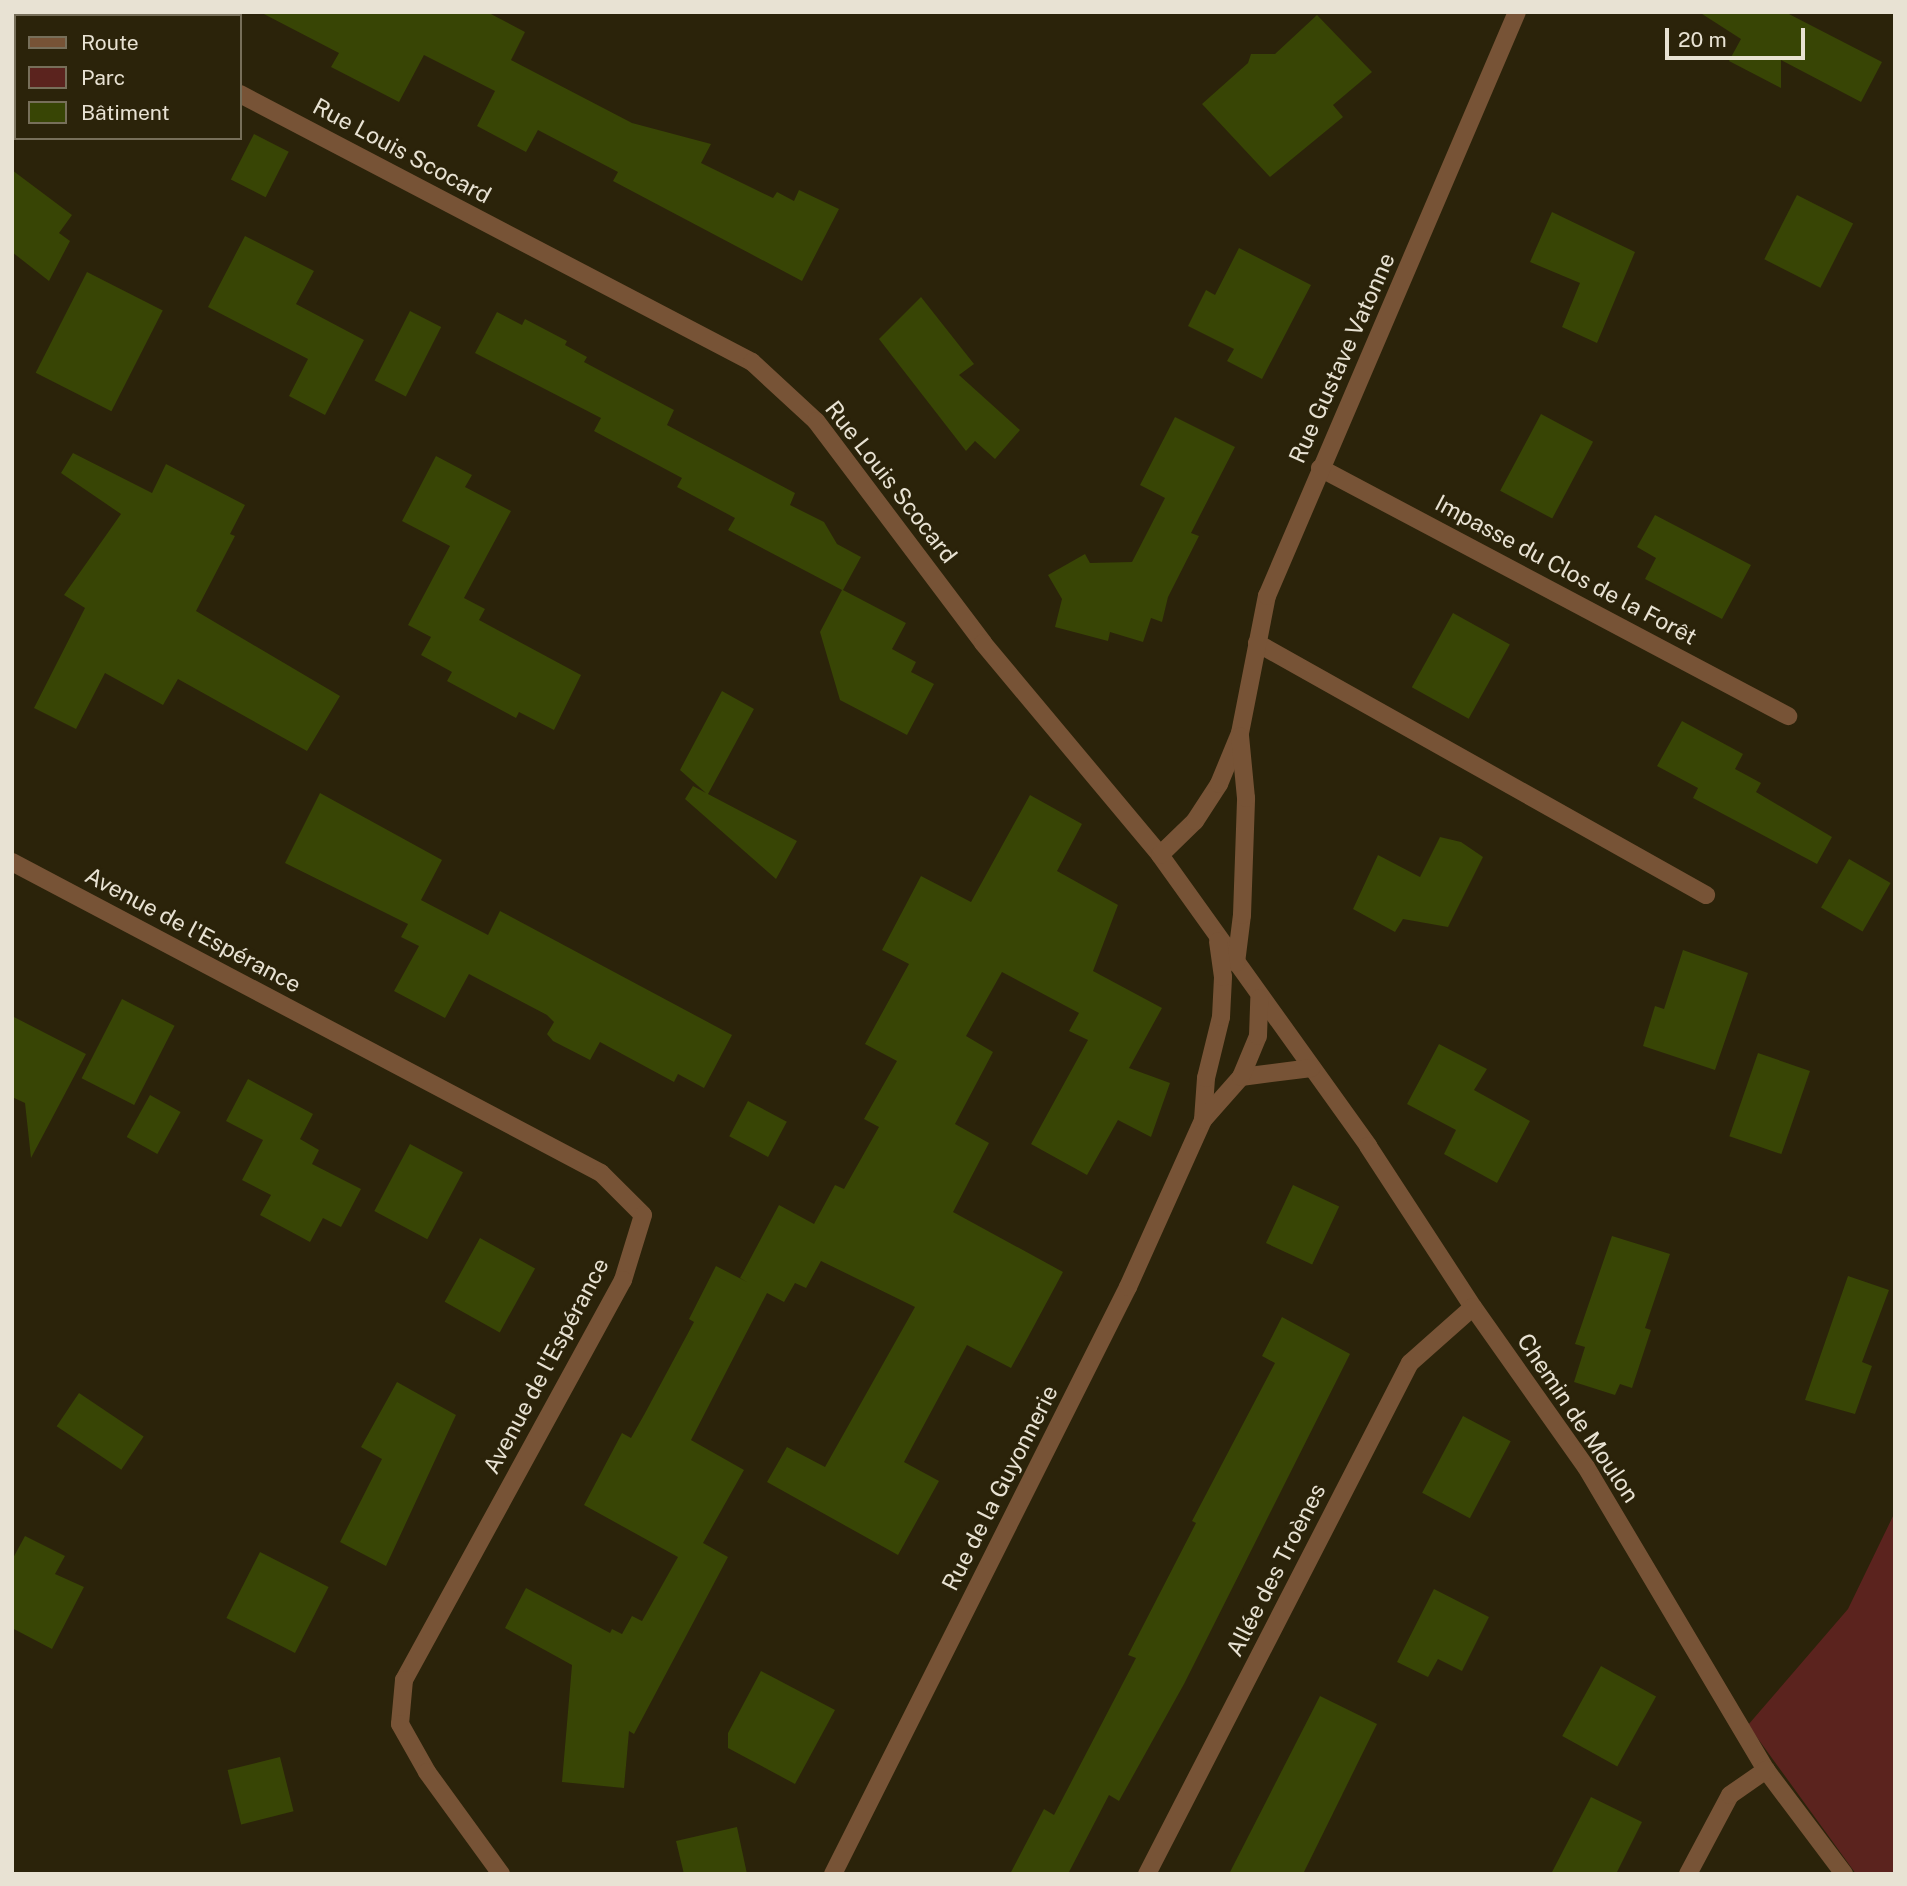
<!DOCTYPE html>
<html>
<head>
<meta charset="utf-8">
<style>
	body { margin:0 }
	#map { position:relative; width:1907px; height:1886px; overflow:hidden; background:#2b230a; font-family:"Public Sans",sans-serif }
	div>[style] { position:absolute }
	.green>* { inset:0; background:#5b231e }
	.building>* { inset:0; background:#384505; transform-origin:0 0 }
	.minor>* { height:18px; margin:-9px; padding:0 9px; transform-origin:9px; border-radius:9px; background:#775336 }
	span { translate:-50% -50%; white-space:nowrap; text-align:center; line-height:1.15; -webkit-text-stroke:5px #2b230a; paint-order:stroke }
	.street-label { font-size:23px; color:#e8e2d3 }
	.frame { position:absolute; inset:0; border:14px solid #e8e2d3; pointer-events:none }
	.legend { position:absolute; left:14px; top:14px; width:228px; height:126px; box-sizing:border-box; background:#2b230a; border:2px solid #776f5a; margin:0; padding:9px 12px; list-style:none; font-size:21px; color:#e8e2d3 }
	.legend li { display:flex; align-items:center; gap:14px; height:35px }
	.legend b { width:35px; border:2px solid #776f5a }
	.scale { position:absolute; left:1665px; top:28px; width:140px; height:32px; box-sizing:border-box; border:4px solid #e8e2d3; border-top:0; padding-left:9px; font-size:21px; line-height:24px; white-space:nowrap; color:#e8e2d3; -webkit-text-stroke:5px #2b230a; paint-order:stroke }
</style>
</head>
<body>
<div id="map">
	<div class="green">
		<i style="clip-path:polygon(1895px 1512px,1895px 1874px,1856px 1874px,1748px 1725px,1848px 1609px)"></i>
	</div>
	<div class="building">
		<i style="clip-path:polygon(260px 12px,487px 12px,525px 32px,511px 60px,632px 123px,711px 144px,701px 163px,773px 198px,777px 192px,794px 201px,799px 190px,839px 209px,802px 281px,613px 181px,618px 172px,538px 130px,526px 152px,477px 126px,495px 91px,424px 55px,399px 102px,331px 67px,339px 53px)"></i>
		<i style="clip-path:polygon(1699px 12px,1785px 12px,1882px 62px,1861px 102px,1781px 60px,1781px 88px,1729px 61px,1741px 39px)"></i>
		<i style="clip-path:polygon(1317px 15px,1372px 72px,1333px 105px,1343px 117px,1270px 177px,1202px 104px,1248px 63px,1251px 54px,1275px 54px)"></i>
		<i style="left:254px;top:134px;width:39px;height:51px;rotate:27deg"></i>
		<i style="clip-path:polygon(12px 170px,72px 215px,59px 233px,70px 241px,49px 281px,12px 252px)"></i>
		<i style="left:1797px;top:195px;width:63px;height:72px;rotate:27deg"></i>
		<i style="clip-path:polygon(1552px 212px,1635px 252px,1597px 343px,1562px 327px,1580px 283px,1530px 262px)"></i>
		<i style="clip-path:polygon(245px 236px,314px 271px,296px 304px,364px 340px,325px 415px,289px 396px,308px 359px,208px 307px)"></i>
		<i style="clip-path:polygon(1239px 248px,1311px 285px,1262px 379px,1227px 361px,1234px 349px,1188px 326px,1206px 290px,1215px 295px)"></i>
		<i style="left:87px;top:272px;width:85px;height:113px;rotate:27deg"></i>
		<i style="clip-path:polygon(921px 297px,974px 364px,959px 375px,1020px 430px,995px 459px,975px 441px,966px 451px,879px 339px)"></i>
		<i style="left:410px;top:311px;width:35px;height:78px;rotate:27deg"></i>
		<i style="clip-path:polygon(497px 312px,522px 325px,525px 319px,567px 341px,565px 345px,587px 357px,584px 362px,674px 410px,667px 425px,795px 493px,790px 505px,824px 522px,837px 544px,861px 557px,843px 590px,906px 623px,892px 649px,916px 662px,911px 672px,934px 684px,907px 735px,840px 700px,820px 632px,842px 590px,728px 530px,735px 518px,677px 487px,682px 478px,594px 431px,601px 418px,475px 353px)"></i>
		<i style="left:1541px;top:414px;width:59px;height:87px;rotate:28deg"></i>
		<i style="clip-path:polygon(1175px 417px,1235px 447px,1191px 533px,1199px 536px,1168px 597px,1162px 622px,1151px 618px,1143px 642px,1110px 632px,1108px 641px,1055px 627px,1062px 599px,1048px 575px,1085px 554px,1090px 563px,1132px 562px,1165px 498px,1140px 485px)"></i>
		<i style="clip-path:polygon(73px 453px,152px 493px,166px 464px,245px 505px,230px 534px,235px 536px,196px 611px,340px 696px,307px 751px,178px 679px,163px 705px,105px 673px,76px 729px,34px 708px,85px 608px,64px 595px,121px 514px,61px 473px)"></i>
		<i style="clip-path:polygon(436px 456px,472px 475px,465px 487px,511px 511px,464px 598px,485px 609px,479px 620px,581px 675px,554px 730px,519px 712px,516px 718px,447px 681px,452px 672px,421px 655px,431px 637px,408px 625px,450px 546px,402px 521px)"></i>
		<i style="clip-path:polygon(1655px 515px,1751px 565px,1722px 619px,1645px 579px,1656px 558px,1637px 547px)"></i>
		<i style="left:1453px;top:613px;width:65px;height:85px;rotate:29deg"></i>
		<i style="clip-path:polygon(722px 691px,754px 709px,708px 794px,797px 841px,776px 879px,685px 799px,693px 786px,706px 793px,680px 770px)"></i>
		<i style="clip-path:polygon(1682px 721px,1743px 754px,1735px 769px,1761px 783px,1756px 792px,1832px 837px,1817px 864px,1693px 798px,1698px 788px,1657px 766px)"></i>
		<i style="clip-path:polygon(320px 793px,442px 860px,421px 900px,488px 935px,500px 911px,732px 1035px,704px 1088px,678px 1074px,674px 1082px,600px 1042px,590px 1060px,553px 1041px,547px 1034px,554px 1022px,547px 1015px,469px 974px,445px 1018px,394px 991px,419px 946px,401px 937px,408px 924px,285px 863px)"></i>
		<i style="clip-path:polygon(1030px 795px,1082px 824px,1057px 871px,1118px 905px,1093px 971px,1162px 1008px,1129px 1068px,1170px 1083px,1151px 1137px,1118px 1120px,1087px 1175px,1031px 1144px,1088px 1040px,1069px 1031px,1079px 1013px,1002px 972px,966px 1036px,993px 1052px,955px 1124px,989px 1143px,953px 1212px,1063px 1272px,1027px 1339px,1011px 1368px,967px 1345px,904px 1462px,939px 1481px,898px 1555px,767px 1482px,787px 1447px,825px 1467px,915px 1307px,821px 1261px,806px 1288px,795px 1283px,784px 1302px,767px 1293px,691px 1440px,744px 1470px,703px 1543px,728px 1557px,634px 1734px,629px 1731px,624px 1788px,562px 1782px,572px 1665px,505px 1628px,526px 1588px,610px 1633px,612px 1629px,622px 1634px,632px 1616px,642px 1621px,678px 1557px,584px 1505px,622px 1433px,631px 1438px,644px 1415px,694px 1322px,689px 1319px,716px 1266px,747px 1282px,740px 1278px,779px 1205px,814px 1224px,835px 1185px,844px 1189px,879px 1127px,864px 1119px,897px 1061px,865px 1044px,909px 964px,882px 950px,921px 876px,971px 902px)"></i>
		<i style="clip-path:polygon(1440px 837px,1461px 842px,1483px 857px,1448px 927px,1403px 919px,1395px 932px,1353px 909px,1378px 855px,1420px 877px)"></i>
		<i style="left:1849px;top:859px;width:48px;height:56px;rotate:30deg"></i>
		<i style="clip-path:polygon(1683px 950px,1748px 973px,1715px 1070px,1643px 1046px,1655px 1006px,1664px 1009px)"></i>
		<i style="left:122px;top:999px;width:59px;height:89px;rotate:27deg"></i>
		<i style="clip-path:polygon(12px 1016px,86px 1054px,31px 1158px,25px 1103px,12px 1097px)"></i>
		<i style="clip-path:polygon(1439px 1044px,1487px 1069px,1474px 1090px,1530px 1121px,1497px 1183px,1444px 1154px,1456px 1130px,1407px 1104px)"></i>
		<i style="left:1758px;top:1053px;width:55px;height:88px;rotate:19deg"></i>
		<i style="clip-path:polygon(248px 1079px,313px 1114px,300px 1139px,319px 1150px,312px 1164px,361px 1189px,341px 1227px,323px 1218px,310px 1242px,260px 1215px,271px 1195px,242px 1180px,263px 1140px,226px 1121px)"></i>
		<i style="left:150px;top:1095px;width:35px;height:48px;rotate:29deg"></i>
		<i style="left:748px;top:1101px;width:44px;height:40px;rotate:28deg"></i>
		<i style="left:410px;top:1144px;width:60px;height:76px;rotate:28deg"></i>
		<i style="left:1293px;top:1185px;width:51px;height:64px;rotate:25deg"></i>
		<i style="clip-path:polygon(1612px 1236px,1670px 1254px,1645px 1328px,1651px 1330px,1632px 1388px,1620px 1384px,1615px 1395px,1574px 1382px,1585px 1347px,1575px 1344px)"></i>
		<i style="left:480px;top:1238px;width:63px;height:73px;rotate:29deg"></i>
		<i style="clip-path:polygon(1848px 1276px,1889px 1290px,1862px 1362px,1872px 1366px,1855px 1414px,1805px 1400px)"></i>
		<i style="clip-path:polygon(1282px 1317px,1350px 1354px,1184px 1684px,1119px 1801px,1109px 1795px,1068px 1874px,1010px 1874px,1044px 1809px,1054px 1815px,1136px 1658px,1128px 1655px,1196px 1523px,1192px 1521px,1275px 1363px,1262px 1356px)"></i>
		<i style="clip-path:polygon(397px 1382px,456px 1415px,386px 1566px,340px 1542px,382px 1459px,361px 1447px)"></i>
		<i style="left:79px;top:1393px;width:78px;height:40px;rotate:34deg"></i>
		<i style="left:1463px;top:1416px;width:54px;height:87px;rotate:28deg"></i>
		<i style="clip-path:polygon(25px 1536px,65px 1556px,55px 1574px,84px 1587px,52px 1649px,12px 1628px,12px 1560px)"></i>
		<i style="left:260px;top:1552px;width:77px;height:74px;rotate:27deg"></i>
		<i style="clip-path:polygon(1434px 1589px,1489px 1617px,1462px 1671px,1438px 1659px,1428px 1677px,1397px 1662px)"></i>
		<i style="left:1601px;top:1666px;width:63px;height:80px;rotate:29deg"></i>
		<i style="clip-path:polygon(761px 1671px,835px 1710px,795px 1784px,728px 1748px,728px 1733px)"></i>
		<i style="clip-path:polygon(1320px 1696px,1377px 1724px,1303px 1874px,1229px 1874px)"></i>
		<i style="left:280px;top:1757px;width:56px;height:54px;rotate:76deg"></i>
		<i style="clip-path:polygon(1591px 1797px,1642px 1822px,1616px 1874px,1551px 1874px)"></i>
		<i style="clip-path:polygon(737px 1827px,747px 1874px,684px 1874px,676px 1841px)"></i>
	</div>
	<div class="minor">
		<i style="left:87px;top:12px;width:7px;rotate:34deg"></i>
		<i style="left:240px;top:94px;width:578px;rotate:27.63deg"></i>
		<i style="left:752px;top:362px;width:87px;rotate:42.7deg"></i>
		<i style="left:816px;top:421px;width:278px;rotate:53deg"></i>
		<i style="left:983px;top:643px;width:276px;rotate:50.1deg"></i>
		<i style="left:1160px;top:855px;width:358px;rotate:54.4deg"></i>
		<i style="left:1368px;top:1146px;width:192px;rotate:56.9deg"></i>
		<i style="left:1473px;top:1307px;width:196px;rotate:54.8deg"></i>
		<i style="left:1586px;top:1467px;width:352px;rotate:59.3deg"></i>
		<i style="left:1766px;top:1770px;width:130px;rotate:53.1deg"></i>
		<i style="left:1320px;top:468px;width:530px;rotate:27.92deg"></i>
		<i style="left:1257px;top:643px;width:515px;rotate:29.3deg"></i>
		<i style="left:1160px;top:855px;width:49px;rotate:-44.2deg"></i>
		<i style="left:1195px;top:821px;width:44px;rotate:-57deg"></i>
		<i style="left:1219px;top:784px;width:55px;rotate:-67.6deg"></i>
		<i style="left:1240px;top:733px;width:140px;rotate:-78.9deg"></i>
		<i style="left:1267px;top:596px;width:635px;rotate:-66.83deg"></i>
		<i style="left:12px;top:862px;width:666px;rotate:27.83deg"></i>
		<i style="left:601px;top:1173px;width:59px;rotate:45deg"></i>
		<i style="left:643px;top:1215px;width:68px;rotate:107.1deg"></i>
		<i style="left:623px;top:1280px;width:456px;rotate:118.7deg"></i>
		<i style="left:404px;top:1680px;width:44px;rotate:95.2deg"></i>
		<i style="left:400px;top:1724px;width:55px;rotate:60.6deg"></i>
		<i style="left:427px;top:1772px;width:126px;rotate:54deg"></i>
		<i style="left:1236px;top:963px;width:48px;rotate:-82.9deg"></i>
		<i style="left:1242px;top:915px;width:117px;rotate:-88deg"></i>
		<i style="left:1246px;top:798px;width:62px;rotate:-95.5deg"></i>
		<i style="left:1241px;top:1077px;width:71px;rotate:-7.3deg"></i>
		<i style="left:1203px;top:1120px;width:42px;rotate:-85.9deg"></i>
		<i style="left:1206px;top:1078px;width:63px;rotate:-76.2deg"></i>
		<i style="left:1221px;top:1017px;width:40px;rotate:-87.1deg"></i>
		<i style="left:1223px;top:977px;width:36px;rotate:-98deg"></i>
		<i style="left:833px;top:1874px;width:657px;rotate:-63.32deg"></i>
		<i style="left:1128px;top:1287px;width:183px;rotate:-65.8deg"></i>
		<i style="left:1203px;top:1120px;width:57px;rotate:-48.5deg"></i>
		<i style="left:1241px;top:1077px;width:44px;rotate:-67.5deg"></i>
		<i style="left:1258px;top:1036px;width:38px;rotate:-88deg"></i>
		<i style="left:1147px;top:1874px;width:575px;rotate:-62.77deg"></i>
		<i style="left:1410px;top:1363px;width:84px;rotate:-41.6deg"></i>
		<i style="left:1688px;top:1874px;width:89px;rotate:-62deg"></i>
		<i style="left:1730px;top:1795px;width:44px;rotate:-34.8deg"></i>
	</div>
	<div class="street-label">
		<span style="left:402px;top:151px;rotate:28deg">Rue Louis Scocard</span>
		<span style="left:1342px;top:358px;rotate:-66deg">Rue Gustave Vatonne</span>
		<span style="left:891px;top:482px;rotate:52deg">Rue Louis Scocard</span>
		<span style="left:1566px;top:570px;rotate:28deg">Impasse du Clos de la Forêt</span>
		<span style="left:193px;top:930px;rotate:28deg">Avenue de l'Espérance</span>
		<span style="left:546px;top:1366px;rotate:-62deg">Avenue de l'Espérance</span>
		<span style="left:1578px;top:1418px;rotate:56deg">Chemin de Moulon</span>
		<span style="left:1000px;top:1488px;rotate:-63deg">Rue de la Guyonnerie</span>
		<span style="left:1276px;top:1570px;rotate:-63deg">Allée des Troènes</span>
	</div>
	<div class="frame"></div>
	<ul class="legend">
	<li><b style="height:9px;background:#775336"></b>Route</li>
	<li><b style="height:19px;background:#5b231e"></b>Parc</li>
	<li><b style="height:19px;background:#384505"></b>Bâtiment</li>
	</ul>
	<div class="scale">20 m</div>
</div>
</body>
</html>
